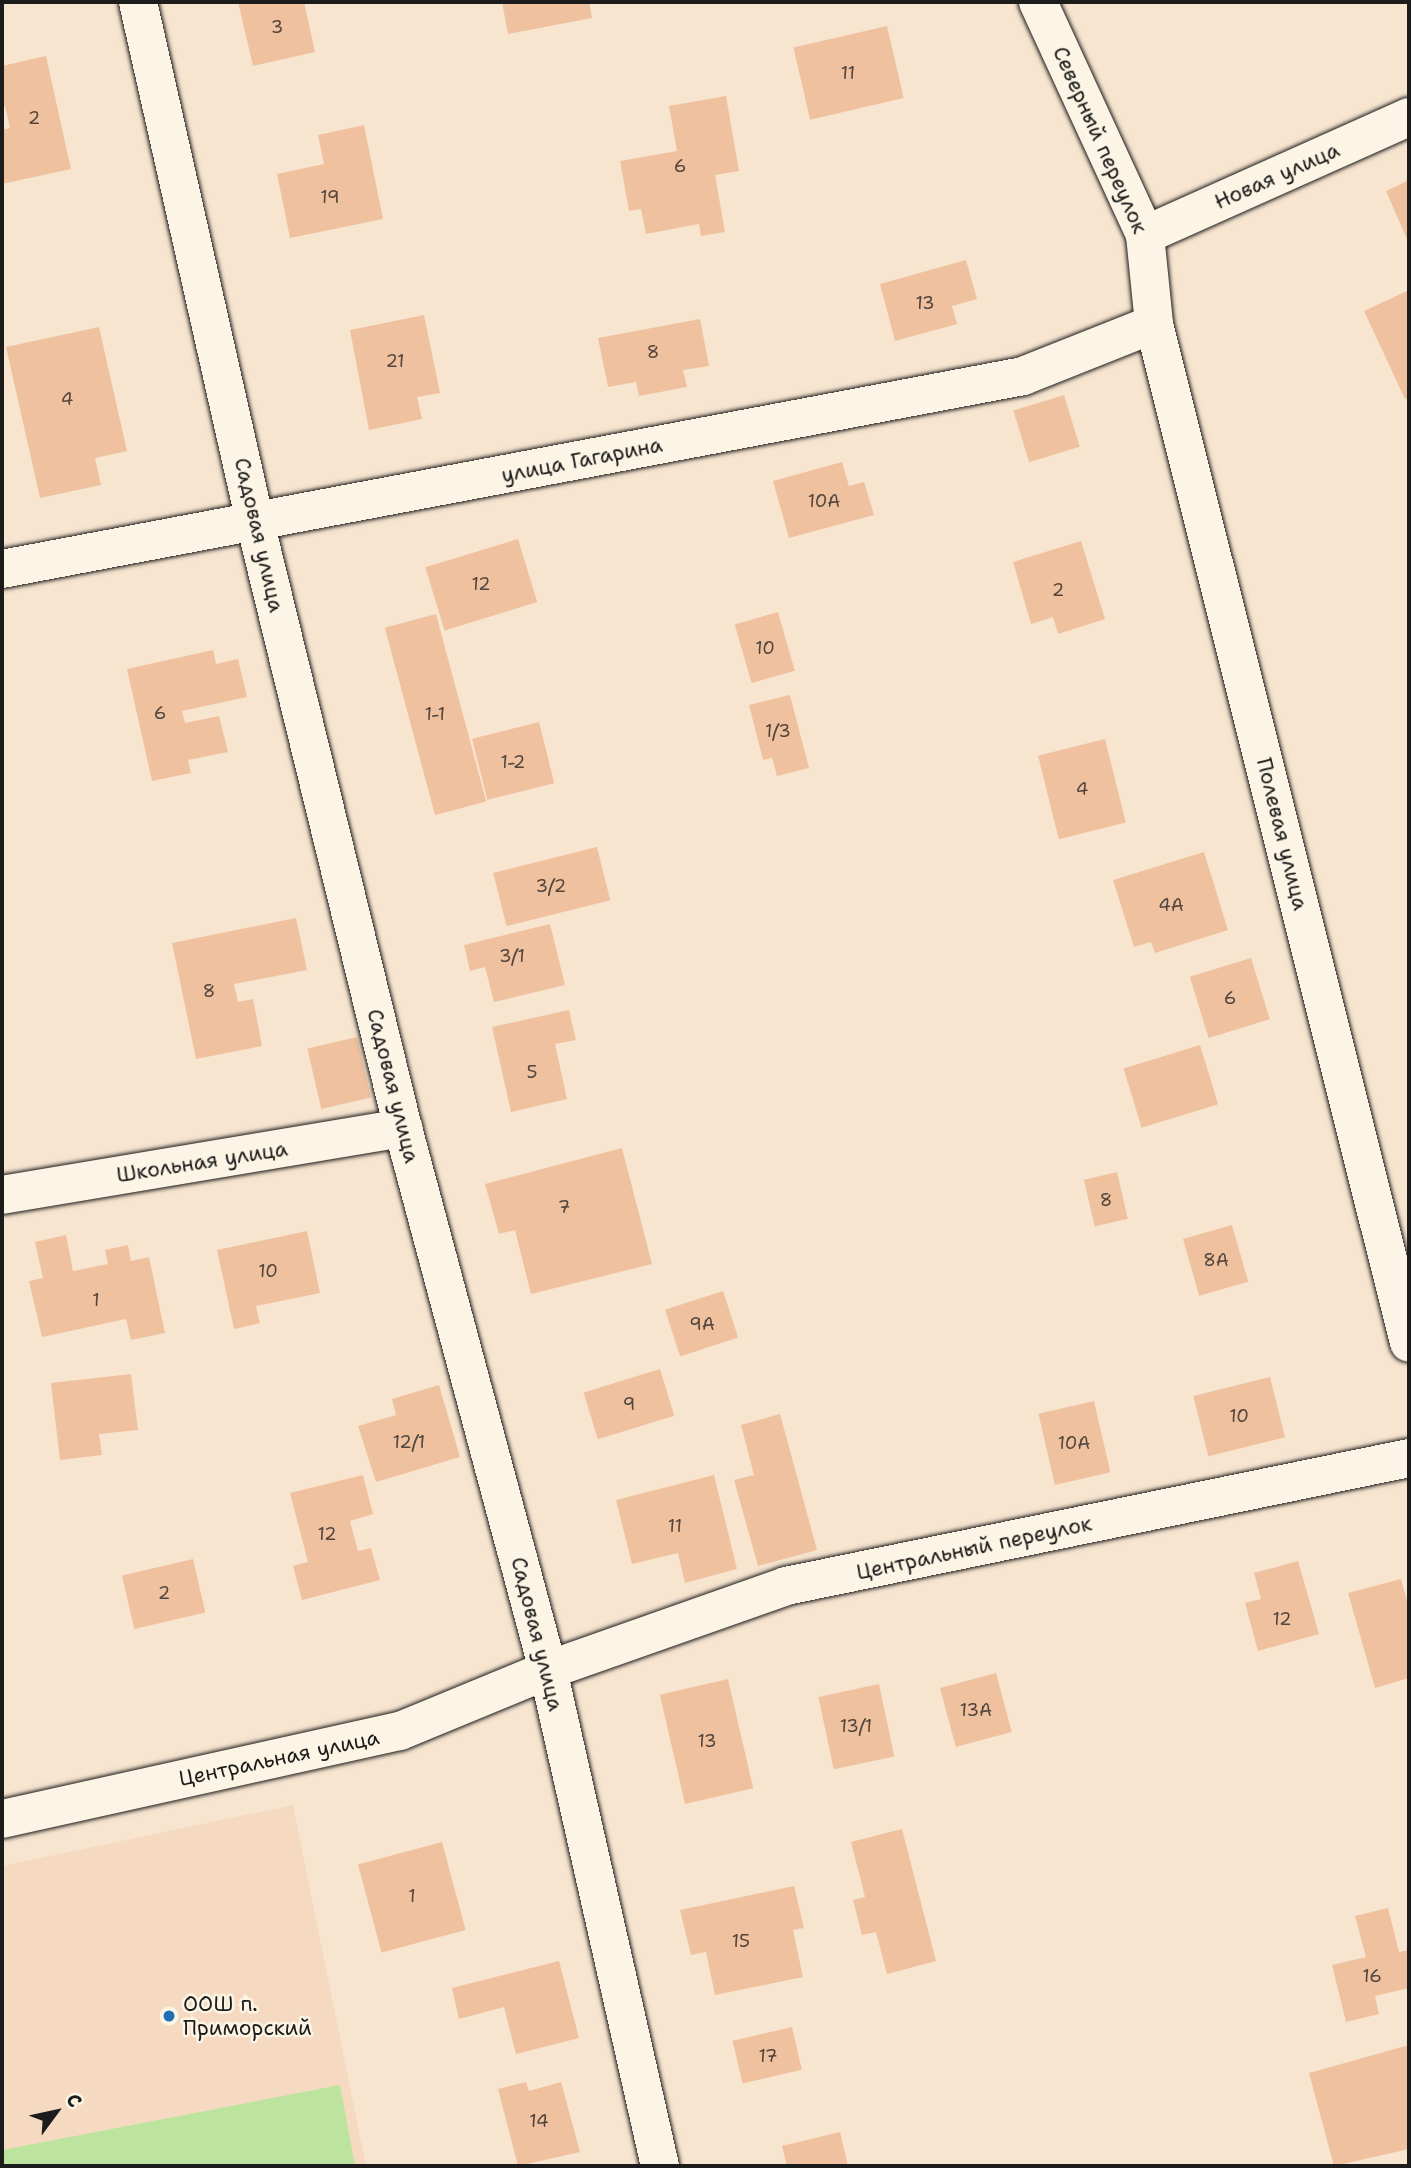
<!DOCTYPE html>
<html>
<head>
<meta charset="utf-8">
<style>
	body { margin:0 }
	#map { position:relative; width:1411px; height:2168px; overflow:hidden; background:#f8e5d0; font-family:"Shantell Sans",sans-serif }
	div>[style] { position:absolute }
	.built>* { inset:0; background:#f5dac1 }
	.green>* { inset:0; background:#bde49f }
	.building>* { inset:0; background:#efc19f; transform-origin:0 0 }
	.roads { filter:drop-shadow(0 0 2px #1c1c1c) drop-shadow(0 0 2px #1c1c1c) }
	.minor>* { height:38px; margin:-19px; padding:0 19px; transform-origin:19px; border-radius:19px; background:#fcf5e5 }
	.dots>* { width:19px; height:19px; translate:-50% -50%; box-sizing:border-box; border:4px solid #fcf5e5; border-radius:50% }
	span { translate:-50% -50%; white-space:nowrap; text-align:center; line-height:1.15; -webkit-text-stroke:5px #fcf5e5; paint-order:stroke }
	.number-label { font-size:18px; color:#51453d }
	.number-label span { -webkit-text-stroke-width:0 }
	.street-label { font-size:21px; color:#1c1c1c }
	.poi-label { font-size:21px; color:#1c1c1c }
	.left { translate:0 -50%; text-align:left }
	.frame { position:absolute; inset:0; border:4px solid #1c1c1c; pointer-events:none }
	.north { position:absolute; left:21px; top:2077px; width:70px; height:70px; -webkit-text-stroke:5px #fcf5e5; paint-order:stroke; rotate:57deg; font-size:19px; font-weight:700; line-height:28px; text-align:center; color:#1c1c1c }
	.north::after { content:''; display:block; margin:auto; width:24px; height:32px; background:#1c1c1c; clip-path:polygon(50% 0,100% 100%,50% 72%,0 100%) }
</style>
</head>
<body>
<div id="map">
	<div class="built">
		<i style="clip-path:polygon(293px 1805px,366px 2166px,2px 2166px,2px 1866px)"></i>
	</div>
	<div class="green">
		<i style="clip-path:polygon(340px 2085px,355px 2166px,2px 2166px,2px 2150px)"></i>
	</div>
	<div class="building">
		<i style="clip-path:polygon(238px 2px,304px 2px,315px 52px,253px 66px)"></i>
		<i style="clip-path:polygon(502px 2px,589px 2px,592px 18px,508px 34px)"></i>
		<i style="left:887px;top:26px;width:74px;height:96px;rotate:77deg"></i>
		<i style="clip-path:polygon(46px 56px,71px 169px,2px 184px,2px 130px,10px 128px,5px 106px,2px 107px,2px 66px)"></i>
		<i style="clip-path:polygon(726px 96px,739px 171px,715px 175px,725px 232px,701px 236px,699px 224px,646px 234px,641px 209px,629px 211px,620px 161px,677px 151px,669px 106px)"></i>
		<i style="clip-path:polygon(364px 125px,383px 219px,290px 238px,277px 174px,324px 164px,318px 135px)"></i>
		<i style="clip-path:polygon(1409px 180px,1409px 244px,1386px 191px)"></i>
		<i style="clip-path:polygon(966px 260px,977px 299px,952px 306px,957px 324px,895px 341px,880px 284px)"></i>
		<i style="clip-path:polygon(1409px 290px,1409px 398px,1405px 399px,1364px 311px)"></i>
		<i style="clip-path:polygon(424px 315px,440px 393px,417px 397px,422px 419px,369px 430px,350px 330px)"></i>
		<i style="clip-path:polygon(700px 319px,709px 366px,683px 370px,687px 387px,639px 396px,636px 382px,608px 387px,598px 338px)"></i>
		<i style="clip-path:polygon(99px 327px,127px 451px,95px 458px,101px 485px,40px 498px,6px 347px)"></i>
		<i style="left:1064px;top:395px;width:54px;height:53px;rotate:73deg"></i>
		<i style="clip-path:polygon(842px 462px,849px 486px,864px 482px,874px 515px,789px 538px,773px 481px)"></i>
		<i style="left:518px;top:539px;width:66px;height:97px;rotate:73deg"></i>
		<i style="clip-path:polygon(1081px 541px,1105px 619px,1058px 634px,1053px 617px,1031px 624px,1013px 562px)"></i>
		<i style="left:778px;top:612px;width:61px;height:45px;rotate:74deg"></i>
		<i style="left:436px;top:614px;width:194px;height:53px;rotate:75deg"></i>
		<i style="clip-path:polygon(213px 650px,216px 664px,238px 659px,247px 697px,182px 711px,185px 723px,219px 716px,228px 752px,188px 760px,191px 773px,152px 781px,127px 669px)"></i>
		<i style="clip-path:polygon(790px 695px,809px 768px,777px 776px,772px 758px,763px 760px,749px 705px)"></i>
		<i style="left:539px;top:722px;width:63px;height:69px;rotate:76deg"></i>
		<i style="left:1105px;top:739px;width:86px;height:69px;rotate:76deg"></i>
		<i style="left:597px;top:847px;width:55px;height:107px;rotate:76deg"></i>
		<i style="clip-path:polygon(1204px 852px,1228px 930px,1155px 953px,1151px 942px,1134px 947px,1113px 880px)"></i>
		<i style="clip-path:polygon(296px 918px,307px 970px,234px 984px,238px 1002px,253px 999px,262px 1046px,196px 1059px,172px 943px)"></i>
		<i style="clip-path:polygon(550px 924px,565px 985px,494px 1002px,485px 967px,470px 971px,464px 945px)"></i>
		<i style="left:1251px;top:958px;width:64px;height:64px;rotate:73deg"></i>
		<i style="clip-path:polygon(569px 1010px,576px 1040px,555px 1044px,567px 1099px,511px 1112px,492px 1027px)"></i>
		<i style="left:357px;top:1037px;width:62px;height:51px;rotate:77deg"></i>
		<i style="left:1200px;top:1045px;width:62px;height:80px;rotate:73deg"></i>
		<i style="clip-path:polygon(622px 1148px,652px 1264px,531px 1294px,515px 1230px,499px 1234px,485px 1184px)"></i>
		<i style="left:1117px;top:1172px;width:48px;height:34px;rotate:77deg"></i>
		<i style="left:1232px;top:1225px;width:59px;height:51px;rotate:74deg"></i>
		<i style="clip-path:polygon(307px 1231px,320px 1293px,256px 1306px,260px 1323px,234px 1329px,217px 1250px)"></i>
		<i style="clip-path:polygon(66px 1235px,73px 1271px,108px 1264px,105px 1250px,128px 1245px,131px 1261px,149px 1257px,165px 1333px,131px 1340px,126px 1319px,42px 1337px,29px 1281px,43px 1278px,35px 1242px)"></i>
		<i style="left:723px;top:1291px;width:49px;height:61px;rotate:72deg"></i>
		<i style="left:660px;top:1369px;width:49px;height:80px;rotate:73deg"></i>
		<i style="clip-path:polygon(131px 1374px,138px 1430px,99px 1434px,102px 1455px,60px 1460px,51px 1383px)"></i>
		<i style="left:1270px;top:1377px;width:62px;height:79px;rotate:76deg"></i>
		<i style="clip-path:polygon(439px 1385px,460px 1457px,376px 1482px,358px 1426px,396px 1415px,392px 1399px)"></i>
		<i style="left:1094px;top:1401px;width:73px;height:57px;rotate:77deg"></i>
		<i style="clip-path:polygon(780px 1414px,817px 1550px,758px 1566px,734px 1480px,754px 1475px,741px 1425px)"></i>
		<i style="clip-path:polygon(363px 1475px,373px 1514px,350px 1521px,358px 1551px,371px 1548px,380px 1580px,302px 1600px,293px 1566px,308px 1562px,290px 1493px)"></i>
		<i style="clip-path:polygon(714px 1475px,737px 1569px,685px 1583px,678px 1553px,632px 1564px,616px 1500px)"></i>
		<i style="left:193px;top:1559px;width:55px;height:73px;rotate:77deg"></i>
		<i style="clip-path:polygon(1298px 1561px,1319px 1634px,1258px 1651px,1245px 1603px,1261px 1599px,1254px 1573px)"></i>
		<i style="clip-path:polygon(1401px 1579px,1409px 1608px,1409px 1678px,1375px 1688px,1348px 1593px)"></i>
		<i style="left:996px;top:1673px;width:61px;height:58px;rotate:75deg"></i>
		<i style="left:728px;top:1679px;width:112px;height:70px;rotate:77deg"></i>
		<i style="left:879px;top:1684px;width:74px;height:62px;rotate:78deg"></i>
		<i style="clip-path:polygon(902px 1829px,936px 1961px,887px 1974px,876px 1932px,862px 1935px,853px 1900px,865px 1897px,851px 1842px)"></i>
		<i style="left:442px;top:1842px;width:91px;height:87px;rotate:75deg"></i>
		<i style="clip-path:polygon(794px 1886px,804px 1928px,793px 1930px,803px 1977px,715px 1995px,706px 1952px,691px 1955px,680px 1910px)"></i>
		<i style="clip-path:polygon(1388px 1908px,1399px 1952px,1409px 1950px,1409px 1988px,1375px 1996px,1379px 2014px,1346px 2022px,1332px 1965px,1366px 1957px,1355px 1916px)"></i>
		<i style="clip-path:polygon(559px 1961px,579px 2038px,516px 2054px,504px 2007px,459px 2019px,452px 1988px)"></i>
		<i style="left:792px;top:2027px;width:44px;height:61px;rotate:77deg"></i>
		<i style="clip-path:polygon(1409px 2045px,1409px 2149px,1334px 2166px,1309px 2073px)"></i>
		<i style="clip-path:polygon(526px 2082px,529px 2091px,561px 2082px,580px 2152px,518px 2166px,498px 2089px)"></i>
		<i style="clip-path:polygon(840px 2132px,848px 2166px,787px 2166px,782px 2146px)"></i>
	</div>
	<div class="roads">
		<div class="minor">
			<i style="left:138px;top:2px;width:533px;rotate:77.32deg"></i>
			<i style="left:255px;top:522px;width:624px;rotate:76.28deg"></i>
			<i style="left:403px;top:1128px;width:561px;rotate:75.02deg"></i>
			<i style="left:548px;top:1670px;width:508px;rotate:77.28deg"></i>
			<i style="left:1038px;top:2px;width:256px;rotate:65.3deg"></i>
			<i style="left:1145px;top:235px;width:89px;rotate:84.2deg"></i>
			<i style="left:1154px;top:324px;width:1050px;rotate:75.95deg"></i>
			<i style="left:1145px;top:235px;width:289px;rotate:-24.1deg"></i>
			<i style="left:2px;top:569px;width:1039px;rotate:-10.7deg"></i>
			<i style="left:1023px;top:376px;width:141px;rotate:-21.7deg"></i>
			<i style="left:2px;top:1195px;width:407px;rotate:-9.5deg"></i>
			<i style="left:2px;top:1819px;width:408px;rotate:-12.5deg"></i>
			<i style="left:400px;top:1731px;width:160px;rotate:-22.4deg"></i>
			<i style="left:548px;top:1670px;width:252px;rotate:-19.4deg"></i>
			<i style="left:786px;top:1586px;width:636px;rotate:-11.61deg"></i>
		</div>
	</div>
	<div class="dots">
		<i style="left:169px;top:2016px;background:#1f6fb2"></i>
	</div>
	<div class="number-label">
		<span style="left:277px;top:27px">3</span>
		<span style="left:848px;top:73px">11</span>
		<span style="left:34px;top:118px">2</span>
		<span style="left:680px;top:166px">6</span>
		<span style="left:330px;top:197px">19</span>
		<span style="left:925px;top:303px">13</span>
		<span style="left:653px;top:352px">8</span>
		<span style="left:395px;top:361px">21</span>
		<span style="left:67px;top:399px">4</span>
		<span style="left:824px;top:501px">10А</span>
		<span style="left:481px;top:584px">12</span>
		<span style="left:1058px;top:590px">2</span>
		<span style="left:765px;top:648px">10</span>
		<span style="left:160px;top:713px">6</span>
		<span style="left:435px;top:714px">1-1</span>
		<span style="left:778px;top:731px">1/3</span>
		<span style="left:513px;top:762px">1-2</span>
		<span style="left:1082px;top:789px">4</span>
		<span style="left:551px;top:886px">3/2</span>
		<span style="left:1171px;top:905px">4А</span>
		<span style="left:512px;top:956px">3/1</span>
		<span style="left:209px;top:991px">8</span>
		<span style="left:1230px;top:998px">6</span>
		<span style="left:532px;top:1072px">5</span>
		<span style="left:1106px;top:1200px">8</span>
		<span style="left:564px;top:1207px">7</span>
		<span style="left:1216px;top:1260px">8А</span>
		<span style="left:268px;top:1271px">10</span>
		<span style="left:96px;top:1300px">1</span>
		<span style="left:702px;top:1324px">9А</span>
		<span style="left:629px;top:1404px">9</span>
		<span style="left:1239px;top:1416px">10</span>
		<span style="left:409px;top:1442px">12/1</span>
		<span style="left:1074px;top:1443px">10А</span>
		<span style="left:675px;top:1526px">11</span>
		<span style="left:327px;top:1534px">12</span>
		<span style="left:164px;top:1593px">2</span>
		<span style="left:1282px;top:1619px">12</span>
		<span style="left:976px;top:1710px">13А</span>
		<span style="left:856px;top:1726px">13/1</span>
		<span style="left:707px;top:1741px">13</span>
		<span style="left:412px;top:1896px">1</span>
		<span style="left:741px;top:1941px">15</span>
		<span style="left:1372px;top:1976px">16</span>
		<span style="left:768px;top:2056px">17</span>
		<span style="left:539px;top:2121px">14</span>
	</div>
	<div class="street-label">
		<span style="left:1100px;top:140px;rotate:66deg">Северный переулок</span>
		<span style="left:1277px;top:176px;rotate:-24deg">Новая улица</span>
		<span style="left:582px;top:460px;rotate:-11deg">улица Гагарина</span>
		<span style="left:259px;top:535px;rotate:77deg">Садовая улица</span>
		<span style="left:1282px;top:834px;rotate:76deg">Полевая улица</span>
		<span style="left:393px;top:1086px;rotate:76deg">Садовая улица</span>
		<span style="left:202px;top:1162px;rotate:-9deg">Школьная улица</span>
		<span style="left:974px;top:1548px;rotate:-12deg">Центральный переулок</span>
		<span style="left:537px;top:1634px;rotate:76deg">Садовая улица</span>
		<span style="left:279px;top:1758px;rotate:-12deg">Центральная улица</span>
	</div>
	<div class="poi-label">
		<span class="left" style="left:183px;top:2016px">ООШ п.<br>Приморский</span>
	</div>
	<div class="frame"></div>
	<div class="north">С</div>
</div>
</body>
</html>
